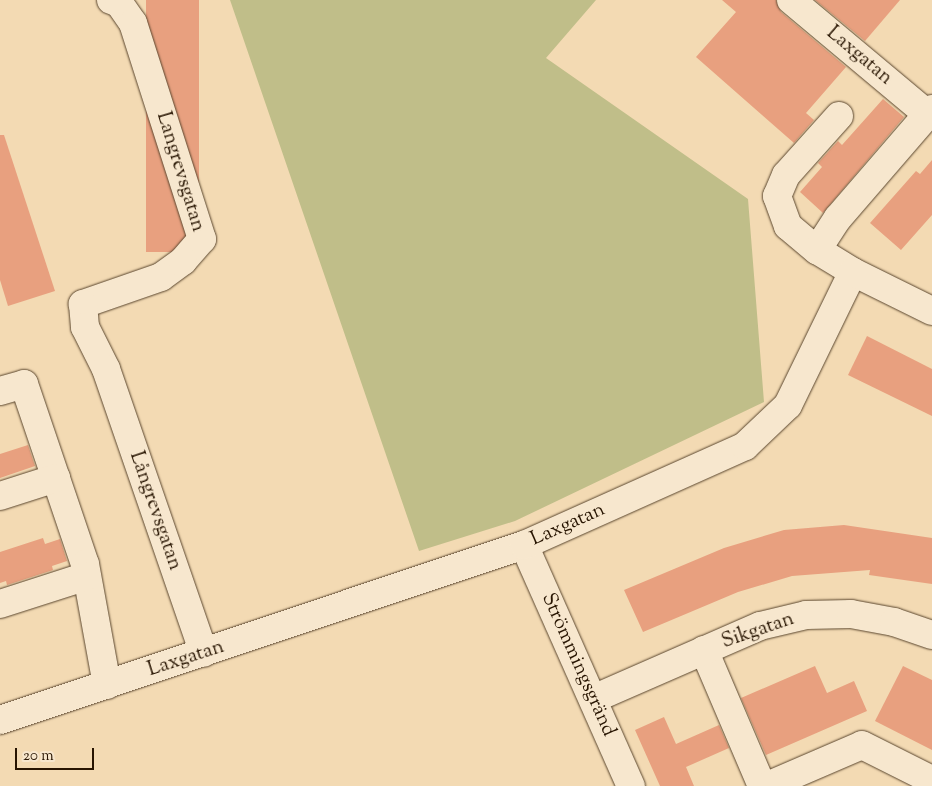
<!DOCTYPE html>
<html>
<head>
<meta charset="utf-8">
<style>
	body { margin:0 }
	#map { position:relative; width:932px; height:786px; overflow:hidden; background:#f3dab3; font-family:"Sorts Mill Goudy",serif }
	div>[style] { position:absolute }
	.green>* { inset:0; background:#c0be89 }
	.building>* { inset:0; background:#e8a07f; transform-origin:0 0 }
	.roads { filter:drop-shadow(0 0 1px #5a462e) drop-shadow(0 0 1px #5a462e) }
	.minor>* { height:28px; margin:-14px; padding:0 14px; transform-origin:14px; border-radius:14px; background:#f7e7ce }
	span { translate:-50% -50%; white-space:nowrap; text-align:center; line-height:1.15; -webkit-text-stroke:4px #f7e7ce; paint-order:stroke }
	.street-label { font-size:20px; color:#271401 }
	.scale { position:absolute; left:15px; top:748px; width:79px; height:22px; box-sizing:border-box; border:2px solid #271401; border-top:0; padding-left:6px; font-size:15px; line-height:18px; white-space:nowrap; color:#271401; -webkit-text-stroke:4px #f7e7ce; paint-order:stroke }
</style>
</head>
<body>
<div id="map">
	<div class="green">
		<i style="clip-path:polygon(230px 0,596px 0,546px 58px,748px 199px,764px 402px,515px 521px,419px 551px)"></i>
	</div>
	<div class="building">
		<i style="left:146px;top:0;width:53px;height:252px"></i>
		<i style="clip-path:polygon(722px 0,776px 0,781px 12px,846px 67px,806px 113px,814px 120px,794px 143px,696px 57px,736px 12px)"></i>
		<i style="clip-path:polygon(815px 0,900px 0,865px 41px)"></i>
		<i style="clip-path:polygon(883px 99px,904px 117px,823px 213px,800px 192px,822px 167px,818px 163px,838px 141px,842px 145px)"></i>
		<i style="clip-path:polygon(0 135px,4px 135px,55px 291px,8px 306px,0 280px)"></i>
		<i style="clip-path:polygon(932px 160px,932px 215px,901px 250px,870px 223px,916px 171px,920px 174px)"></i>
		<i style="clip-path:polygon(867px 336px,932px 369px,932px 416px,848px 375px)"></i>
		<i style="clip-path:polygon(28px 445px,35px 466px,0 478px,0 454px)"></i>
		<i style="clip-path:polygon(844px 525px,932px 538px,932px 584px,869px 575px,870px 570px,792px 576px,738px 592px,643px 632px,624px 590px,724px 548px,784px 530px)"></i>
		<i style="clip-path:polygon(43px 538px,45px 544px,60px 539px,67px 561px,52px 566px,53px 570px,7px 585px,6px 581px,0 583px,0 552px)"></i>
		<i style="clip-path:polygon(815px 666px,827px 693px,854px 681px,867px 711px,766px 755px,741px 698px)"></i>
		<i style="clip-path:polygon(903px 666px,932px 680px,932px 750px,875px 721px)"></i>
		<i style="clip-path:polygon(664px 717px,676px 744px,719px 725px,729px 748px,686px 767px,694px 786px,660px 786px,635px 730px)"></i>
	</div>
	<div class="roads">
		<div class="minor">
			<i style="left:111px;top:0;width:9px;rotate:21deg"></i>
			<i style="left:119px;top:3px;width:24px;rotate:55deg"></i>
			<i style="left:133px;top:23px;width:227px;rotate:72.3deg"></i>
			<i style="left:202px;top:239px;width:29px;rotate:131deg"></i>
			<i style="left:183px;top:261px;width:27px;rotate:144deg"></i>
			<i style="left:161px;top:277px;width:83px;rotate:160.9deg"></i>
			<i style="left:83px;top:304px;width:23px;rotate:85deg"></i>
			<i style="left:85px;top:327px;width:47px;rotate:63.4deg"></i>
			<i style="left:106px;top:369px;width:300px;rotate:71deg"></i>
			<i style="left:791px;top:0;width:176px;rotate:39.9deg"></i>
			<i style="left:839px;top:116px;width:79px;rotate:131.9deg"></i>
			<i style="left:786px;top:175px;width:23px;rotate:113deg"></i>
			<i style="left:777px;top:196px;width:32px;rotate:70deg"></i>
			<i style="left:788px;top:226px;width:38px;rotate:40deg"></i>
			<i style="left:817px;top:250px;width:42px;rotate:31.4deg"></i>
			<i style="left:817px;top:250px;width:38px;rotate:-57deg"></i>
			<i style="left:838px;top:218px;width:144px;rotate:-49.2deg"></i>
			<i style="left:0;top:391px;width:25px;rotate:-16deg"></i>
			<i style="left:24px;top:384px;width:190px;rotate:71.3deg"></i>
			<i style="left:85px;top:564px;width:123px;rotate:79.7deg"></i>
			<i style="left:0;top:496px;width:59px;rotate:-17.8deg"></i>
			<i style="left:524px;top:545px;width:264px;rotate:66.1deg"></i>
			<i style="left:0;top:604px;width:91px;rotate:-17.8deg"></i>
			<i style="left:704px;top:650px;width:148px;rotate:66.9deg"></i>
			<i style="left:593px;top:699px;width:182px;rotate:-23.6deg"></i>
			<i style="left:760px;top:626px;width:47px;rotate:-13.4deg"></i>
			<i style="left:806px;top:615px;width:45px;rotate:-1.3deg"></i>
			<i style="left:851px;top:614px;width:44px;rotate:10.5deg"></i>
			<i style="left:894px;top:622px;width:40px;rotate:18.9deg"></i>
			<i style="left:0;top:720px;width:552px;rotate:-18.47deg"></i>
			<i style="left:524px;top:545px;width:242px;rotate:-24.1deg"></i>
			<i style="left:745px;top:446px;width:59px;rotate:-43.6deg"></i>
			<i style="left:788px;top:405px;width:148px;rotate:-64deg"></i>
			<i style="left:853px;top:272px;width:88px;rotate:26.3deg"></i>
			<i style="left:767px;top:786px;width:103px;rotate:-23.3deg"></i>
			<i style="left:862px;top:745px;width:78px;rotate:26.6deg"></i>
		</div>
	</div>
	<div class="street-label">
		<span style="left:859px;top:56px;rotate:40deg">Laxgatan</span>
		<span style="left:180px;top:172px;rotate:73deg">Langrevsgatan</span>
		<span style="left:155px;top:511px;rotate:71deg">Långrevsgatan</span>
		<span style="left:568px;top:525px;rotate:-24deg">Laxgatan</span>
		<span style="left:758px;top:631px;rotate:-19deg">Sikgatan</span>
		<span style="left:186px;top:659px;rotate:-18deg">Laxgatan</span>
		<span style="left:578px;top:665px;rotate:66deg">Strömmingsgränd</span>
	</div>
	<div class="scale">20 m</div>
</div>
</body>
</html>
